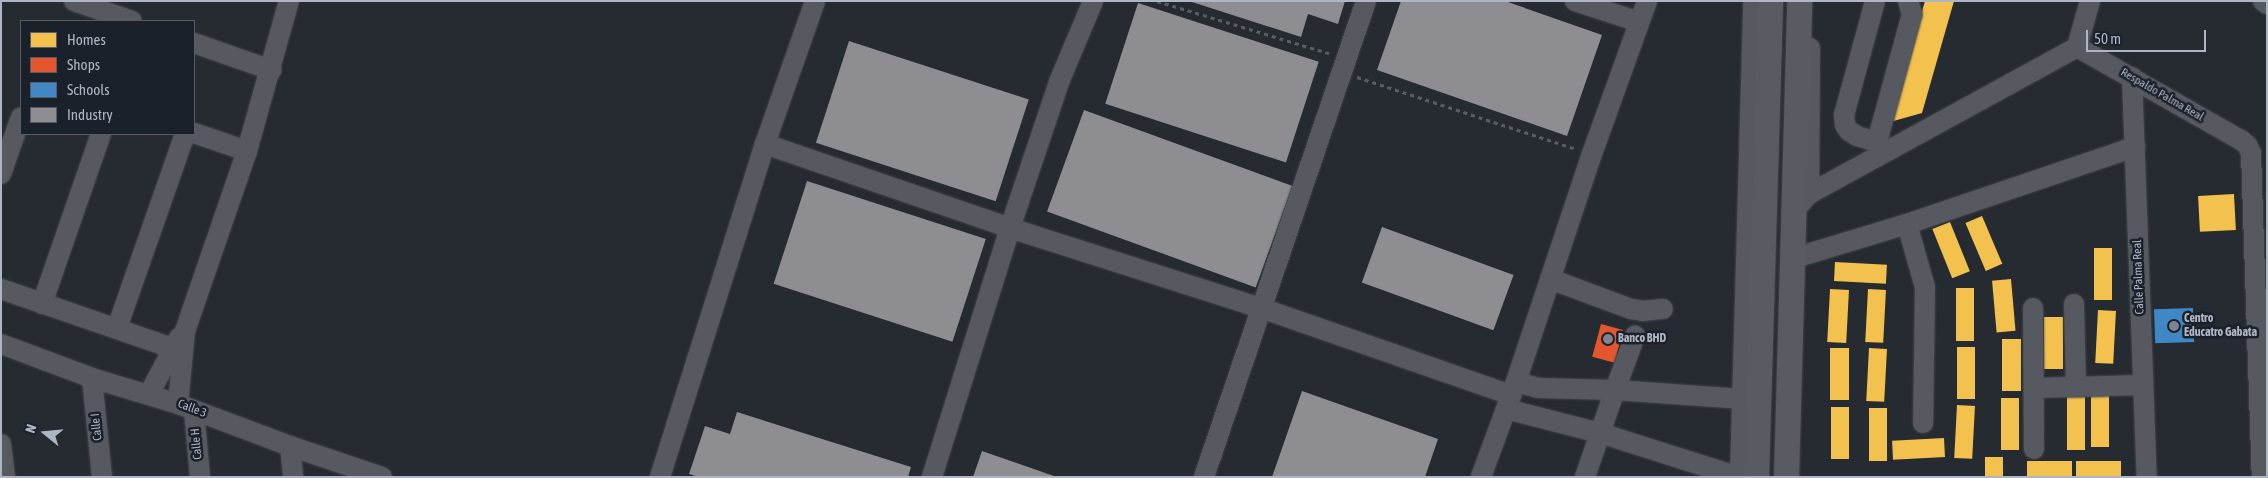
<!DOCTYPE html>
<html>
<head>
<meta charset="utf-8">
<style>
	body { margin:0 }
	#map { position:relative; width:2268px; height:478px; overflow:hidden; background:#262a31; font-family:"Asap Condensed",sans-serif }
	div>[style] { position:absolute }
	.homes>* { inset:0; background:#f2c14e; transform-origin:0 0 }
	.shops>* { inset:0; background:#e4572e; transform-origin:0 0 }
	.schools>* { inset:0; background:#3f88c5; transform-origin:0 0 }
	.industry>* { inset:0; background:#8d8d92; transform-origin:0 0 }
	.path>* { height:3px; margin-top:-1.5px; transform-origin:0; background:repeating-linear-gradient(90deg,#595d63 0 4px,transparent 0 8px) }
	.roads { filter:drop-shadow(0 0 1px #42454a) drop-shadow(0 0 1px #42454a) }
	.minor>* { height:20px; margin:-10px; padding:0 10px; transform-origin:10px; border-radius:10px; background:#56595f }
	.major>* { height:25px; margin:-12.5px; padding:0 12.5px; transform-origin:12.5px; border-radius:12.5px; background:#585b61 }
	.dots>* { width:14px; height:14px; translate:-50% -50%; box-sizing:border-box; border:2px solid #1b212b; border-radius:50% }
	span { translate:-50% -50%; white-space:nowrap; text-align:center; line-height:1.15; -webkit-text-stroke:5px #1b212b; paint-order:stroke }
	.street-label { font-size:12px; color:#afb6c3 }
	.poi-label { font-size:12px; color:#afb6c3; font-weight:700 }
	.left { translate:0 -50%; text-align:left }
	.frame { position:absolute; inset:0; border:2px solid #afb6c3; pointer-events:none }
	.legend { position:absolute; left:20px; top:20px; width:175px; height:115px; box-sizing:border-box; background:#1b212b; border:1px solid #565d68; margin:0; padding:6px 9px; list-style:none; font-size:15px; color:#afb6c3 }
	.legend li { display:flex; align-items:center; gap:10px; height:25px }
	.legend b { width:25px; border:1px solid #565d68 }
	.north { position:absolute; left:20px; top:408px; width:50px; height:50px; -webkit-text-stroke:4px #1b212b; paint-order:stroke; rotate:287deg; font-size:14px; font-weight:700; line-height:20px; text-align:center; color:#afb6c3 }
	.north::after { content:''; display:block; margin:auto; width:18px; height:22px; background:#afb6c3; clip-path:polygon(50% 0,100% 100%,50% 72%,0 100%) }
	.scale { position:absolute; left:2086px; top:30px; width:120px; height:22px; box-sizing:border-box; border:2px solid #afb6c3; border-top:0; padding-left:6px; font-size:15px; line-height:18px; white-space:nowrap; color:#afb6c3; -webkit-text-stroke:4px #1b212b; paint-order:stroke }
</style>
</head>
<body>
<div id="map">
	<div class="homes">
		<i style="clip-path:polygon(1925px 1px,1954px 1px,1922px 113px,1890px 122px)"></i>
		<i style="left:2234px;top:194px;width:36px;height:36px;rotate:87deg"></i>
		<i style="left:1982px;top:216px;width:52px;height:18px;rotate:67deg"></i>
		<i style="left:1950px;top:222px;width:53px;height:19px;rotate:68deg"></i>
		<i style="left:2094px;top:248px;width:18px;height:52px"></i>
		<i style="left:1835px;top:262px;width:52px;height:19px;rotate:3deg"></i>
		<i style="left:2011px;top:279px;width:52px;height:19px;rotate:85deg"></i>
		<i style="left:1956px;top:288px;width:18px;height:53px"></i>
		<i style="left:1830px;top:289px;width:19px;height:53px;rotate:3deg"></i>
		<i style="left:1868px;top:289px;width:18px;height:53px;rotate:3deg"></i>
		<i style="left:2098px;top:310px;width:18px;height:53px;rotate:3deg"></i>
		<i style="left:2044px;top:317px;width:19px;height:52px"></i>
		<i style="left:2002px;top:339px;width:19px;height:52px"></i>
		<i style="left:1957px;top:347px;width:18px;height:52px"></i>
		<i style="left:1830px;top:348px;width:19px;height:52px"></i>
		<i style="left:1869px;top:348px;width:18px;height:53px;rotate:3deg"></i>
		<i style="left:2091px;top:395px;width:18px;height:52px"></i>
		<i style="left:2067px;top:397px;width:18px;height:53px"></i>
		<i style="left:2001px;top:398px;width:18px;height:52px"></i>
		<i style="left:1957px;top:405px;width:18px;height:53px;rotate:3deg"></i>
		<i style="left:1831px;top:407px;width:18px;height:52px"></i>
		<i style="left:1869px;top:408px;width:18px;height:53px"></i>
		<i style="left:1944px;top:438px;width:19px;height:52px;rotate:87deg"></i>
		<i style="left:1985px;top:457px;width:18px;height:20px"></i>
		<i style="left:2072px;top:461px;width:16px;height:45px;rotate:90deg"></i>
		<i style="left:2121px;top:461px;width:16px;height:45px;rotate:90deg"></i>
	</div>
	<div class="shops">
		<i style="left:1601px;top:324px;width:23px;height:34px;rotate:15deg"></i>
	</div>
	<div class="schools">
		<i style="left:2193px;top:308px;width:34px;height:39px;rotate:88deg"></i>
	</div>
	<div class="industry">
		<i style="clip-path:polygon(1345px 1px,1338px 24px,1308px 14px,1301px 37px,1192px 2px)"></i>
		<i style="clip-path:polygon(1401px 1px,1505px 1px,1602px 35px,1567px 136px,1377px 70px)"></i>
		<i style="left:1138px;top:3px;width:190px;height:106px;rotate:18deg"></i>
		<i style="left:849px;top:41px;width:189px;height:107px;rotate:18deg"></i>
		<i style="left:1084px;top:110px;width:222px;height:108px;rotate:20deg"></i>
		<i style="left:807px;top:181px;width:188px;height:108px;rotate:18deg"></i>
		<i style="left:1382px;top:227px;width:140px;height:59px;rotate:20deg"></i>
		<i style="clip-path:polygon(1302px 391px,1438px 439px,1425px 477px,1272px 477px)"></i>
		<i style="clip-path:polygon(737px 412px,911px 467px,908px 477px,699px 477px,689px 474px,705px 426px,730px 434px)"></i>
		<i style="clip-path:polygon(982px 451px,1054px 476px,1054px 477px,973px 477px)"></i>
	</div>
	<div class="path">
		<i style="left:1157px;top:1px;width:182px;rotate:16.9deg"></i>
		<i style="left:1357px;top:77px;width:231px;rotate:18.2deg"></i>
	</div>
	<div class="roads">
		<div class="minor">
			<i style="left:74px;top:1px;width:61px;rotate:19deg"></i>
			<i style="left:1575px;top:1px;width:67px;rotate:18.2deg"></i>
			<i style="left:1875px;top:1px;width:118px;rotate:105.2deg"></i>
			<i style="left:1844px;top:115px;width:10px;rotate:84deg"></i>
			<i style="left:1845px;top:125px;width:7px;rotate:56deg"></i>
			<i style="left:1849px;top:131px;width:9px;rotate:32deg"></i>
			<i style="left:1857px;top:136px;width:21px;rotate:17deg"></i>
			<i style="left:2263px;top:1px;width:5px;rotate:37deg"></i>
			<i style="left:194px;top:43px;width:82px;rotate:19.3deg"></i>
			<i style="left:2077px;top:47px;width:189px;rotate:29.6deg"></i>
			<i style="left:2241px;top:140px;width:8px;rotate:40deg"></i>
			<i style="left:2247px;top:145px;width:9px;rotate:63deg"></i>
			<i style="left:2251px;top:153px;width:324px;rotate:88.1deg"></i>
			<i style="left:2132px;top:77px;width:400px;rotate:87.9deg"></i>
			<i style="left:194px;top:133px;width:56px;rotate:18.8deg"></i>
			<i style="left:765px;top:144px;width:259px;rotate:18.9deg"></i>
			<i style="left:1010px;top:228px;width:263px;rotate:17.7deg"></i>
			<i style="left:1261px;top:308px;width:265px;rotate:19.2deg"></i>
			<i style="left:1883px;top:153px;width:13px;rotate:-119deg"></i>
			<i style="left:1877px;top:142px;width:133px;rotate:-74.7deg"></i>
			<i style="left:1912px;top:14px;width:14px;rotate:-107deg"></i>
			<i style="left:1px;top:174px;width:60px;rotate:-70.7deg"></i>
			<i style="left:1809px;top:194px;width:146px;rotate:-89.6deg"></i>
			<i style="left:1792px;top:213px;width:25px;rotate:-48deg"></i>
			<i style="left:1809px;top:194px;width:306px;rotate:-28.7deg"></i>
			<i style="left:2077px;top:47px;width:48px;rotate:-74.2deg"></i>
			<i style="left:1907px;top:224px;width:66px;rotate:74.1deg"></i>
			<i style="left:1925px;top:287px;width:136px;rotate:90.8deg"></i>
			<i style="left:1791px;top:259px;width:121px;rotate:-16.8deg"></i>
			<i style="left:1907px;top:224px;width:241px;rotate:-18.7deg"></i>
			<i style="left:1550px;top:279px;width:86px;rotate:20.3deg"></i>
			<i style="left:1631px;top:309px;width:12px;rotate:9deg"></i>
			<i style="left:1643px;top:311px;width:20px;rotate:-6deg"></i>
			<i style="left:1px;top:289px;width:181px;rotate:19deg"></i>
			<i style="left:42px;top:304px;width:180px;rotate:-70.9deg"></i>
			<i style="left:2074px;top:304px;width:83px;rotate:88.6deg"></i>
			<i style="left:2033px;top:308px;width:141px;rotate:89.6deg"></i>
			<i style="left:117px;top:328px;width:206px;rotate:-70.7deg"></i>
			<i style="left:1px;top:344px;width:97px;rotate:20.5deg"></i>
			<i style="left:92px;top:378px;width:90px;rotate:16.8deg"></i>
			<i style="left:178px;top:404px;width:120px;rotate:20.6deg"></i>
			<i style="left:290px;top:446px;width:97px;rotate:18.6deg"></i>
			<i style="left:92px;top:378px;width:100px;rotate:84.2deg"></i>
			<i style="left:1516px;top:382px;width:23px;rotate:15deg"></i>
			<i style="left:1538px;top:388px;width:77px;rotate:1.5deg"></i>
			<i style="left:1615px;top:390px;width:58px;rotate:-69.7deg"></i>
			<i style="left:2034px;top:388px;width:109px;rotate:-1.6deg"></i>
			<i style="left:149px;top:394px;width:64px;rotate:-61.8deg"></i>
			<i style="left:178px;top:404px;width:73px;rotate:-84.5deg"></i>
			<i style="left:185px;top:331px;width:190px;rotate:-71deg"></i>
			<i style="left:247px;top:151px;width:156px;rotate:-74.4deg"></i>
			<i style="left:1506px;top:409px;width:97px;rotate:14.3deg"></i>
			<i style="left:1600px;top:433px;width:146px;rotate:17.6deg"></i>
			<i style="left:194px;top:410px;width:67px;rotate:84.9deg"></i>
			<i style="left:1px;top:444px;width:33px;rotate:83deg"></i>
			<i style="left:290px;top:446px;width:31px;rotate:84deg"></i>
			<i style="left:660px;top:477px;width:349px;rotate:-72.5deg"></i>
			<i style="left:765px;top:144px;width:151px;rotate:-70.7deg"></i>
			<i style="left:932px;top:477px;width:261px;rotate:-72.6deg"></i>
			<i style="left:1010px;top:228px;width:154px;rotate:-71.4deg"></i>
			<i style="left:1059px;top:82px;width:88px;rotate:-67.2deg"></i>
			<i style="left:1204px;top:477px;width:503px;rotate:-71.2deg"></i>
			<i style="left:1481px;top:477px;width:101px;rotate:-69.8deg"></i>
			<i style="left:1516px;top:382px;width:240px;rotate:-71.6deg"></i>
			<i style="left:1592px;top:154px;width:163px;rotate:-70.2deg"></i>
			<i style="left:1585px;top:477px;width:92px;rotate:-71deg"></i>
			<i style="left:1615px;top:390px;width:128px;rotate:4deg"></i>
			<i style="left:1740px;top:477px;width:476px;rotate:-88.4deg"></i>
		</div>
		<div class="major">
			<i style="left:1756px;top:477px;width:476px;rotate:-88.3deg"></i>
			<i style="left:1786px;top:477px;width:476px;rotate:-88.4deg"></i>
		</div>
	</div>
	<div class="dots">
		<i style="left:2174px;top:326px;background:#7f8590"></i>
		<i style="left:1608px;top:339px;background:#7f8590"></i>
	</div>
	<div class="street-label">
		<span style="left:2162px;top:95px;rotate:30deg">Respaldo Palma Real</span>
		<span style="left:2139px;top:277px;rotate:-92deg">Calle Palma Real</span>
		<span style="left:192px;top:409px;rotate:21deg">Calle 3</span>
		<span style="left:97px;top:427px;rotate:-96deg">Calle I</span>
		<span style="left:197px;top:444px;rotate:-95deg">Calle H</span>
	</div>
	<div class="poi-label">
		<span class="left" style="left:2184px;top:326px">Centro<br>Educatro Gabata</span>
		<span class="left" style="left:1618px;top:339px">Banco BHD</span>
	</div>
	<div class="frame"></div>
	<ul class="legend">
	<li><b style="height:14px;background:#f2c14e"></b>Homes</li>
	<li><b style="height:14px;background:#e4572e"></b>Shops</li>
	<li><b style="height:14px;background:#3f88c5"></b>Schools</li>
	<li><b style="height:14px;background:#8d8d92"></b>Industry</li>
	</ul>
	<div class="north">N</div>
	<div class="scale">50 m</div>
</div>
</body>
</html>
